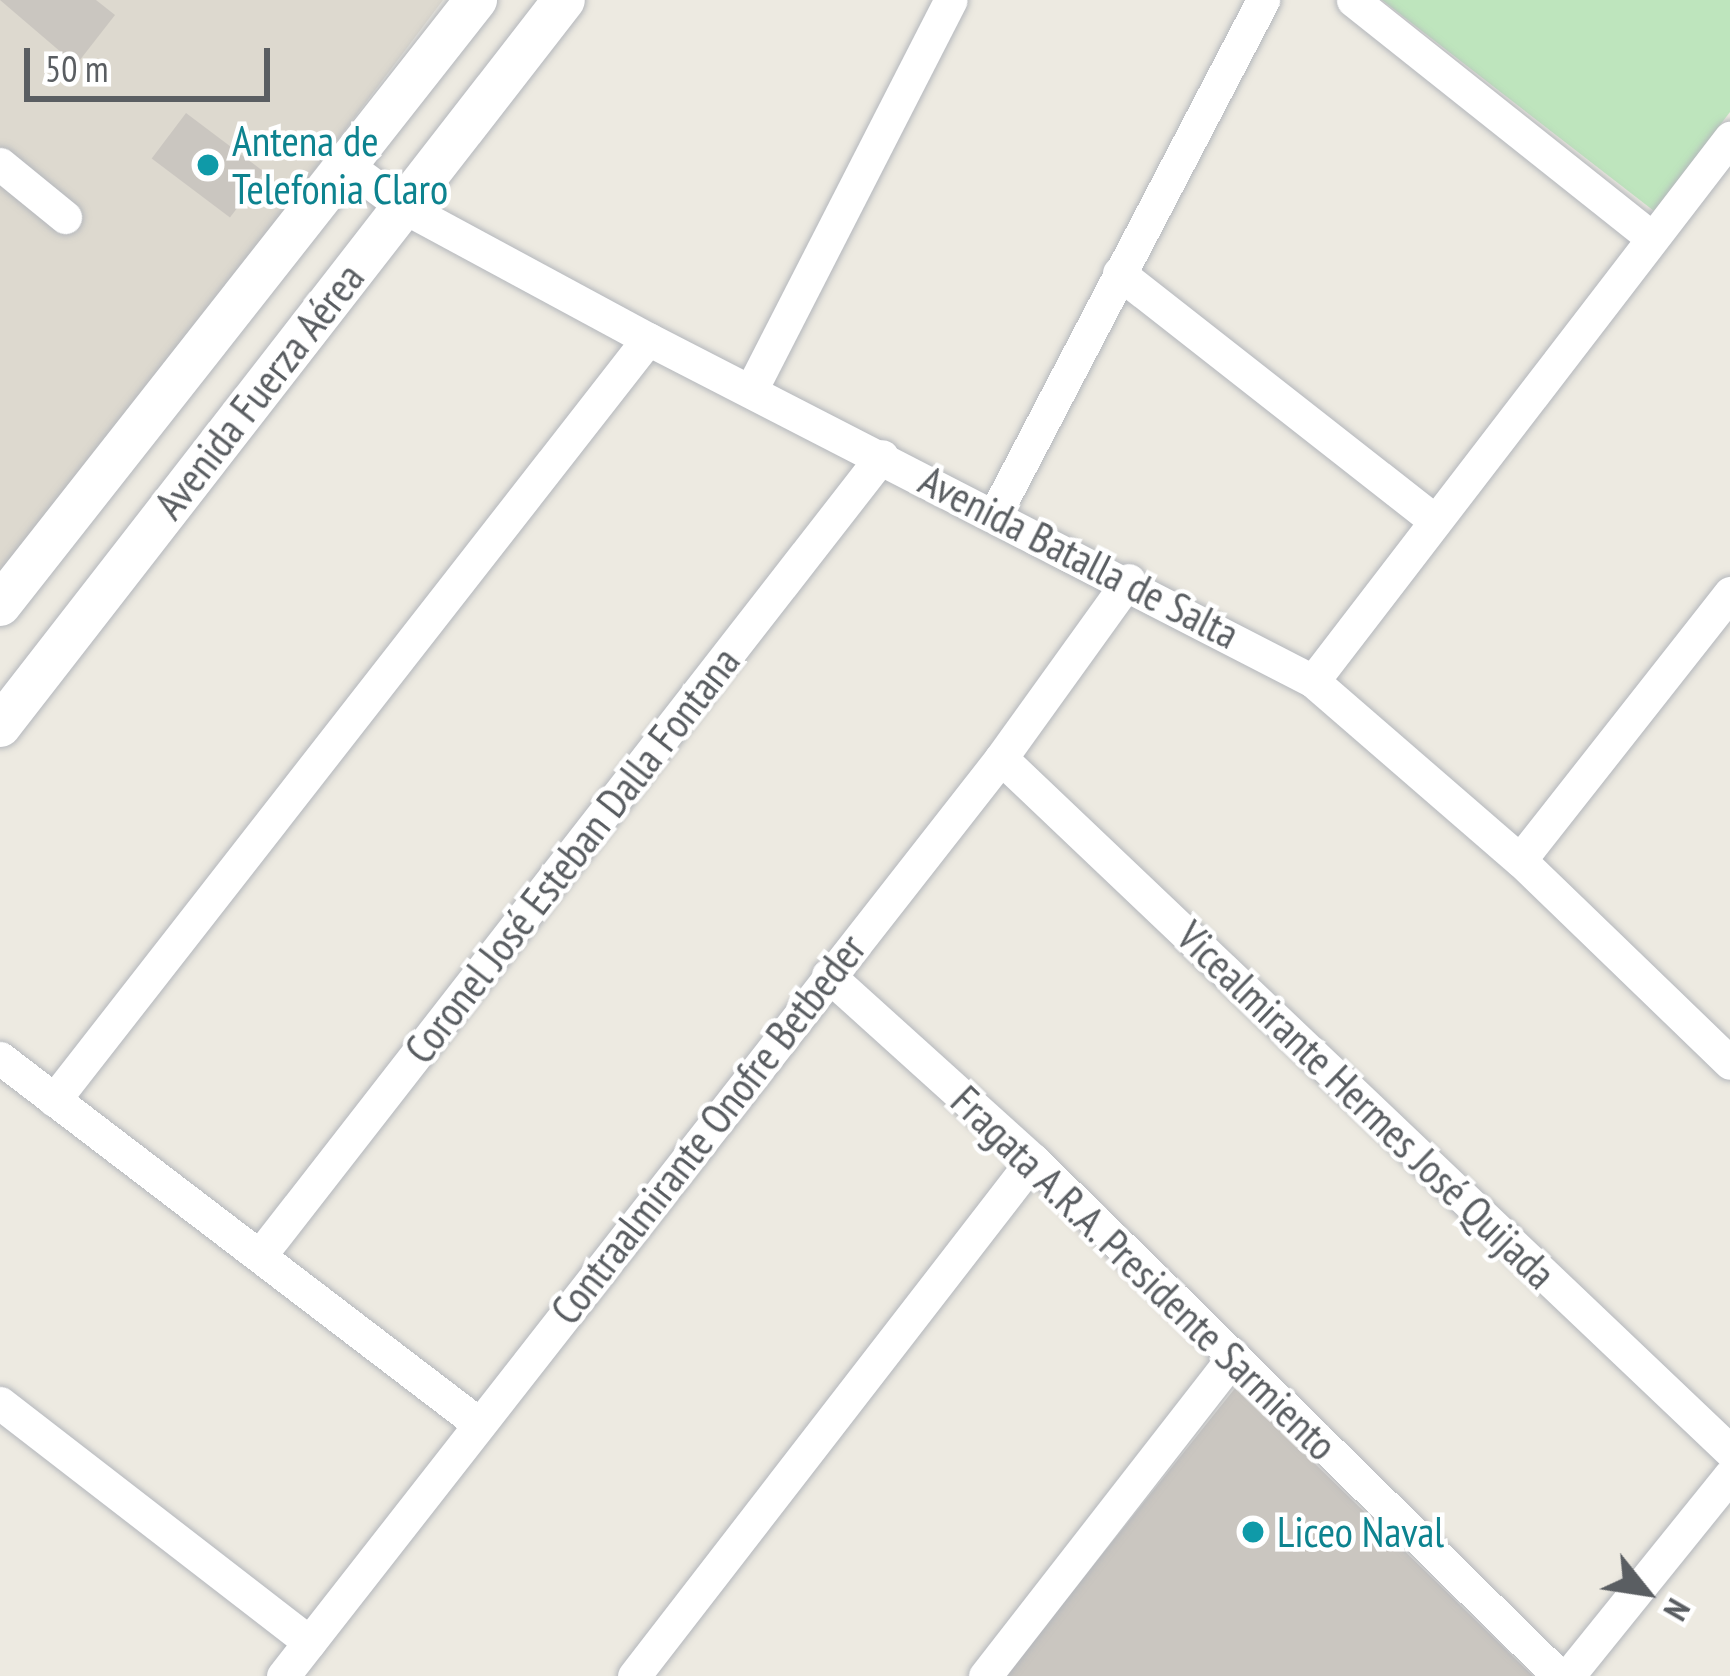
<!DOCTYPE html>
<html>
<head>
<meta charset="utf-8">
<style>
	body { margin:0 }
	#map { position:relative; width:1730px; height:1676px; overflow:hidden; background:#edeae1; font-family:"PT Sans Narrow",sans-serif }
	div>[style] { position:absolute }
	.education>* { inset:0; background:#ddd9cf }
	.green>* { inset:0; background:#bee5bd }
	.building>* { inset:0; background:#cac6c0; transform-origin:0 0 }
	.roads { filter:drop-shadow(0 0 3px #b4b7bc) drop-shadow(0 0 3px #b4b7bc) }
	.minor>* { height:33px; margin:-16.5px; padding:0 16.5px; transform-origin:16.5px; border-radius:16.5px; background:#fff }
	.tertiary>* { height:42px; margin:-21px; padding:0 21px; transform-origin:21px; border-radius:21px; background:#fff }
	.dots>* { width:33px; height:33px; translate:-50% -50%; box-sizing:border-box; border:6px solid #fff; border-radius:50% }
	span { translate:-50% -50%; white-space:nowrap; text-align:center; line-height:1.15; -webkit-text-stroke:9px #fff; paint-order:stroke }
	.culture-label { font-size:42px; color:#0d838f }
	.left { translate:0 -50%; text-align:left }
	.street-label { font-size:42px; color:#5a5e62 }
	.north { position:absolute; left:1586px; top:1532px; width:120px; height:120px; -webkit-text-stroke:9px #fff; paint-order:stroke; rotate:120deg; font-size:33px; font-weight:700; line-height:48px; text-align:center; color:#5a5e62 }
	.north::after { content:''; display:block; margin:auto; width:42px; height:54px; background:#5a5e62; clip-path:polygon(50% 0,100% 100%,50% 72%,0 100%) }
	.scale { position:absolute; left:24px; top:48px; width:246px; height:54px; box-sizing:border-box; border:6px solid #5a5e62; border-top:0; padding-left:15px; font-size:36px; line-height:42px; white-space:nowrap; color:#5a5e62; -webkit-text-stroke:9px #fff; paint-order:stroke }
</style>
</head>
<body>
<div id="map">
	<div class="education">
		<i style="clip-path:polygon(0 0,443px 0,0 587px)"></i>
	</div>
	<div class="green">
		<i style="clip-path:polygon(1382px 0,1730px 0,1730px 112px,1654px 211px)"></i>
	</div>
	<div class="building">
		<i style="clip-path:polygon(0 0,96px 0,115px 15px,76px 65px)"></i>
		<i style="left:186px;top:113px;width:98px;height:57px;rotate:37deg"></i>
		<i style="clip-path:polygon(1236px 1387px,1533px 1676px,1005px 1676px)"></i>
	</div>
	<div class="roads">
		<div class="minor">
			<i style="left:1353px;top:0;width:382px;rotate:38.5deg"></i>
			<i style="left:0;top:164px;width:84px;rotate:39.2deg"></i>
			<i style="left:348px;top:166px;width:67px;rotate:36.5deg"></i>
			<i style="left:402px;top:206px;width:280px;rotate:28.4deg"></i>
			<i style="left:648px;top:339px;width:748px;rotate:27.22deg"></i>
			<i style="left:1313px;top:681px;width:274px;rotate:40.9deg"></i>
			<i style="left:1520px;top:860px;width:292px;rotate:44deg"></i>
			<i style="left:1119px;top:273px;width:400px;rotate:38.1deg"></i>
			<i style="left:751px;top:390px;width:438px;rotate:-62.9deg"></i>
			<i style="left:995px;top:514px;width:580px;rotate:-62.46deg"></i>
			<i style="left:1313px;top:681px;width:685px;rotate:-52.48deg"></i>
			<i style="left:1001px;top:758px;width:1006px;rotate:43.55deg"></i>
			<i style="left:1520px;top:860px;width:340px;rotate:-51.8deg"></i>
			<i style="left:828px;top:975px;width:276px;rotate:42.1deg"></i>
			<i style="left:1033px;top:1160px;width:737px;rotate:44.45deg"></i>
			<i style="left:0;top:1058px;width:601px;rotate:37.37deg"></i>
			<i style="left:54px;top:1100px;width:965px;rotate:-52.03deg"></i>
			<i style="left:261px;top:1254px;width:1011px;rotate:-52.11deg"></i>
			<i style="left:0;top:1403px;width:391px;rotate:37.7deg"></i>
			<i style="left:283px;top:1676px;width:1165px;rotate:-51.97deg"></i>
			<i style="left:1001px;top:758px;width:219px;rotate:-54.3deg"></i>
			<i style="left:634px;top:1676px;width:652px;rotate:-52.29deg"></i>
			<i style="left:985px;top:1676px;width:404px;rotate:-52.1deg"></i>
			<i style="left:1568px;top:1676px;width:258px;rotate:-51.1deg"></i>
		</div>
		<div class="tertiary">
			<i style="left:0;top:605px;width:770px;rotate:-51.81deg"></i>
			<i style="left:0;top:726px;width:919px;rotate:-52.16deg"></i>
		</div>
	</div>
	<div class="dots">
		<i style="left:208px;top:165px;background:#0f9aa8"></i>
		<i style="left:1253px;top:1532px;background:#0f9aa8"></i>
	</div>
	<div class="culture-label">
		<span class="left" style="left:232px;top:165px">Antena de<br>Telefonia Claro</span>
		<span class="left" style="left:1277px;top:1532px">Liceo Naval</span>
	</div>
	<div class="street-label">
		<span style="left:259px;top:391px;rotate:-52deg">Avenida Fuerza Aérea</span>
		<span style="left:1079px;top:557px;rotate:27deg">Avenida Batalla de Salta</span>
		<span style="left:572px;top:855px;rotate:-52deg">Coronel José Esteban Dalla Fontana</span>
		<span style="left:1366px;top:1105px;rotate:44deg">Vicealmirante Hermes José Quijada</span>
		<span style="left:708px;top:1129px;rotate:-52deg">Contraalmirante Onofre Betbeder</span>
		<span style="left:1144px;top:1273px;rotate:44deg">Fragata A.R.A. Presidente Sarmiento</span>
	</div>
	<div class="north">N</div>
	<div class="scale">50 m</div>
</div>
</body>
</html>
